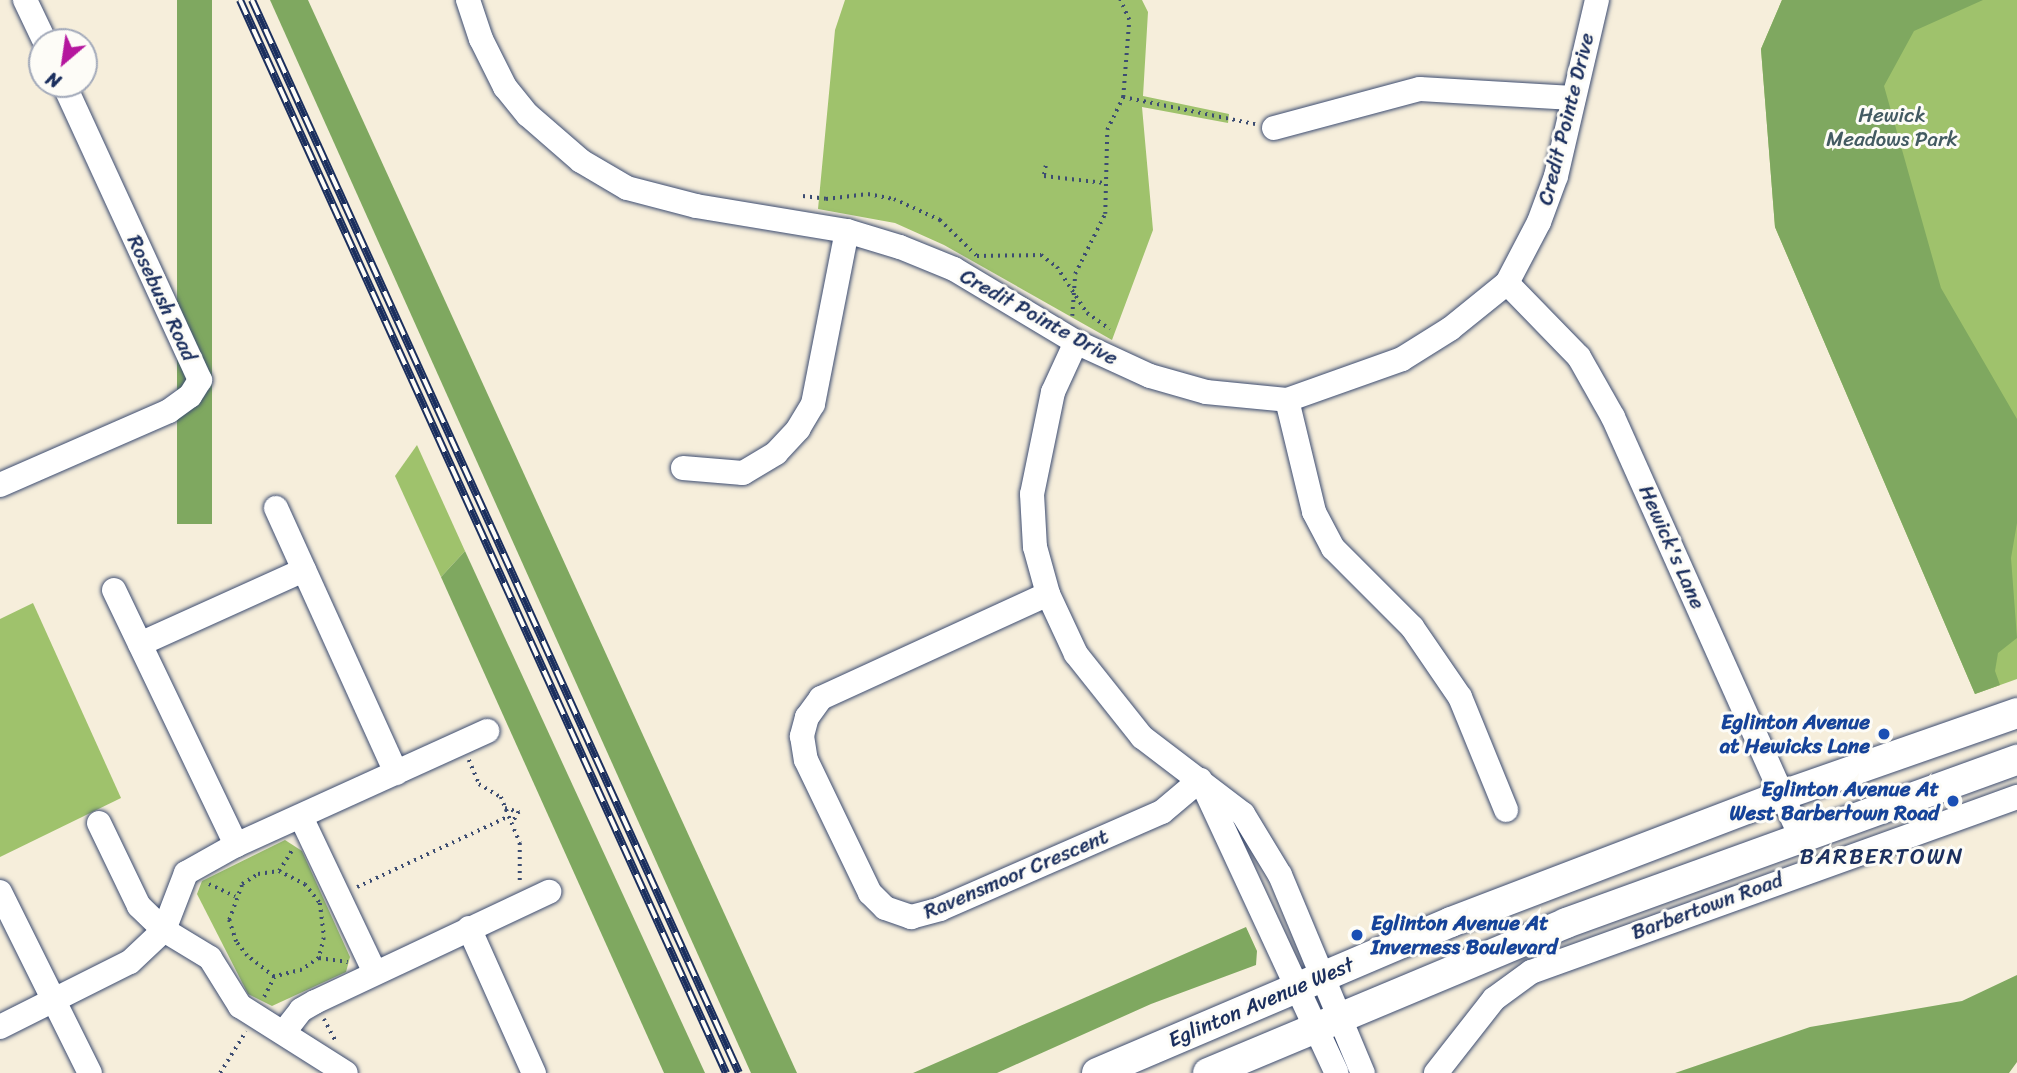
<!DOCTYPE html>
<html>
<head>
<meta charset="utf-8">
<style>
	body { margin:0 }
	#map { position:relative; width:2017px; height:1073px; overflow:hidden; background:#f6eedb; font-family:Sriracha,sans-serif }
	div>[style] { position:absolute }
	.green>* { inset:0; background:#9fc26c }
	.forest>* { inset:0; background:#7fa860; transform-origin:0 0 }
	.path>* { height:3.5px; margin-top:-1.75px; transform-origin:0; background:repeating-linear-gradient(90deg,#3c4c71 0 2px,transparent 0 7px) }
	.roads { filter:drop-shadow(0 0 2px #3c4c71) drop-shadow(0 0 2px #3c4c71) }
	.minor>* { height:24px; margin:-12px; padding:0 12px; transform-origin:12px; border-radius:12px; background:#fff }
	.major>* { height:30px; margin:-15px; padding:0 15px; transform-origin:15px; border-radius:15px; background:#fff }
	.rail>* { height:8px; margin-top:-4px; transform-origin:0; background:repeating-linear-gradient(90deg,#fdfcf7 0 16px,#1b2f5e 0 32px); box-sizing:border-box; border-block:2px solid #1b2f5e }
	.dots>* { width:19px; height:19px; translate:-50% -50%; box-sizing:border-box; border:4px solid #fdfcf7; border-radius:50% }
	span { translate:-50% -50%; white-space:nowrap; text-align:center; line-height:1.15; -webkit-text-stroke:6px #fdfcf7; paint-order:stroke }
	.park-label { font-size:21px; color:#435b62 }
	.street-label { font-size:21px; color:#1b2f5e }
	.transit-label { font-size:21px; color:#164399; font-weight:700 }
	.right { translate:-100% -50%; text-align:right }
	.left { translate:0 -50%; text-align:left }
	.neighbourhood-label { font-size:23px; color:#1b2f5e; letter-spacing:2px }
	.north { position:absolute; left:28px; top:28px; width:70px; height:70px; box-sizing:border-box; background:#fdfcf7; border:2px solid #a3aaba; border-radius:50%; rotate:209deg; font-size:19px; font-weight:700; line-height:28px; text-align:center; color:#1b2f5e }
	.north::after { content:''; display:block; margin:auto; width:24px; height:32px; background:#b5179e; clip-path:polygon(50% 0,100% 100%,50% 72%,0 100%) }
</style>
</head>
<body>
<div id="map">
	<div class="green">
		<i style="clip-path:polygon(845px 0,1142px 0,1148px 12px,1143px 96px,1229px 114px,1228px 123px,1142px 107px,1153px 230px,1112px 340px,944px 245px,895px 223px,818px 209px,835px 30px)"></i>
		<i style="clip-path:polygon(1782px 0,2017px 0,2017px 679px,1975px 694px,1775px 227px,1761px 49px)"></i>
		<i style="clip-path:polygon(417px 445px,465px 551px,441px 577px,395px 476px)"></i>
		<i style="clip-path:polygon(33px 603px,121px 798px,0 857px,0 619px)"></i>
		<i style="clip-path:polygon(285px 840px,302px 851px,350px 957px,346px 972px,272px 1006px,248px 994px,197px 894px,202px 881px)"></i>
	</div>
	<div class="forest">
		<i style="left:177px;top:0;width:35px;height:524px"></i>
		<i style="clip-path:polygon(270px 0,308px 0,797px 1073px,751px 1073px)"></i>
		<i style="clip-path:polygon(1782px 0,1983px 0,1914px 31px,1884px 86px,1941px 288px,2017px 419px,2017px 523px,2011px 558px,2017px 638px,1998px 653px,1995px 671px,2000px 685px,1975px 694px,1775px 227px,1761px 49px)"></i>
		<i style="clip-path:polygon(465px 551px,705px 1073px,664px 1073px,441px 577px)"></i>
		<i style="clip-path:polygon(1246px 927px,1257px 951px,1256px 965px,1151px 1004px,997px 1073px,913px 1073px)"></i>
		<i style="clip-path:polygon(2017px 975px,2017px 1062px,2009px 1073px,1675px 1073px,1810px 1027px,1962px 1001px)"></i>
	</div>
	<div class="path">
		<i style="left:1123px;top:97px;width:135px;rotate:11.6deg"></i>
		<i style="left:1046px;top:166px;width:10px;rotate:101deg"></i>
		<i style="left:1044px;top:176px;width:61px;rotate:6.5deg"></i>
		<i style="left:803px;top:196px;width:23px;rotate:7deg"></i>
		<i style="left:826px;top:199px;width:42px;rotate:-6.8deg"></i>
		<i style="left:868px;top:194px;width:26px;rotate:11deg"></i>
		<i style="left:894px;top:199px;width:51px;rotate:24.5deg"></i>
		<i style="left:940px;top:220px;width:52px;rotate:44.2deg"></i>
		<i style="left:977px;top:256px;width:64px;rotate:-0.9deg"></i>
		<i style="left:1041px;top:255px;width:20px;rotate:37deg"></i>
		<i style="left:1057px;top:267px;width:55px;rotate:56.9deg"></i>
		<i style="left:1087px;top:313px;width:28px;rotate:35deg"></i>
		<i style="left:1072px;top:316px;width:42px;rotate:-85.9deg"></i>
		<i style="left:1075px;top:274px;width:67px;rotate:-63.4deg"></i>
		<i style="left:1105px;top:214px;width:84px;rotate:-88.6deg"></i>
		<i style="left:1107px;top:130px;width:37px;rotate:-64deg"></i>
		<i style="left:1123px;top:97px;width:77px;rotate:-85.5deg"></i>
		<i style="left:1129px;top:20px;width:22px;rotate:-114deg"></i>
		<i style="left:469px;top:760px;width:26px;rotate:67deg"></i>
		<i style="left:479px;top:784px;width:26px;rotate:31deg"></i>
		<i style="left:501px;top:797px;width:50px;rotate:67.6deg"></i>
		<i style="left:520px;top:843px;width:41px;rotate:90deg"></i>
		<i style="left:505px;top:808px;width:15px;rotate:16deg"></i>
		<i style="left:519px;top:812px;width:13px;rotate:122deg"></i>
		<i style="left:279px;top:871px;width:29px;rotate:27deg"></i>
		<i style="left:305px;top:884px;width:24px;rotate:52deg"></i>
		<i style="left:320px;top:903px;width:35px;rotate:83deg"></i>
		<i style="left:324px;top:938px;width:21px;rotate:104deg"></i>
		<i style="left:319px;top:958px;width:21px;rotate:145deg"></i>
		<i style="left:302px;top:970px;width:29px;rotate:166deg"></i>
		<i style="left:274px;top:977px;width:34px;rotate:-142deg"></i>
		<i style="left:247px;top:956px;width:18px;rotate:-128deg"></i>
		<i style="left:236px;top:942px;width:23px;rotate:-108deg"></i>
		<i style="left:229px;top:920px;width:38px;rotate:-70deg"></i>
		<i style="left:242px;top:884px;width:19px;rotate:-32deg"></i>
		<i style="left:258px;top:874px;width:21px;rotate:-8deg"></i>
		<i style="left:279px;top:871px;width:26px;rotate:-58deg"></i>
		<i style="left:209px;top:884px;width:29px;rotate:25deg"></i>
		<i style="left:357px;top:887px;width:168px;rotate:-25deg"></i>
		<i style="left:319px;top:958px;width:29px;rotate:8deg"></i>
		<i style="left:264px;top:997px;width:22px;rotate:-63deg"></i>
		<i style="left:324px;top:1019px;width:24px;rotate:62deg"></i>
		<i style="left:220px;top:1073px;width:49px;rotate:-58.2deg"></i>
	</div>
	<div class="roads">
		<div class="minor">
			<i style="left:25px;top:0;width:47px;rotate:64.5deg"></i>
			<i style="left:468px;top:0;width:41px;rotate:71.6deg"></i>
			<i style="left:481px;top:39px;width:54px;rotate:63.4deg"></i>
			<i style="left:505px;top:87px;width:36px;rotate:51deg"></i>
			<i style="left:528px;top:115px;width:70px;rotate:41deg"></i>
			<i style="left:581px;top:161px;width:53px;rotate:30.4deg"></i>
			<i style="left:627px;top:188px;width:71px;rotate:14.6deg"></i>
			<i style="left:696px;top:206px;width:153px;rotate:9.4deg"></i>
			<i style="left:847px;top:231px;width:55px;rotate:16.8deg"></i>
			<i style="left:900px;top:247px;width:58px;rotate:22.2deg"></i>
			<i style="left:954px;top:269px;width:142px;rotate:30.9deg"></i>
			<i style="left:1076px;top:342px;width:81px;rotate:24.7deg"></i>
			<i style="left:1150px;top:376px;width:58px;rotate:15.9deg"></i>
			<i style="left:1206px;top:392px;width:81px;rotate:5.6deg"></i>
			<i style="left:1287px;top:400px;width:122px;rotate:-19.6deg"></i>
			<i style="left:1402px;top:359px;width:57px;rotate:-32deg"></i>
			<i style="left:1450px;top:329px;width:73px;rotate:-38.9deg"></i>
			<i style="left:1507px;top:283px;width:69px;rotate:-62.3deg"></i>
			<i style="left:1539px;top:222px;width:49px;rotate:-69.7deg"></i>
			<i style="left:1556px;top:176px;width:181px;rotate:-76.9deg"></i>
			<i style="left:1274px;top:128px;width:151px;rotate:-15deg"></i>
			<i style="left:1420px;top:89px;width:153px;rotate:3.4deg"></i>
			<i style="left:1507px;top:283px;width:103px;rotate:45.8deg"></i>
			<i style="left:1579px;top:357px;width:69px;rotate:60.5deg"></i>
			<i style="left:1613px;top:417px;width:459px;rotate:65.9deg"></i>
			<i style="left:1076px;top:342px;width:55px;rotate:114.7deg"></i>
			<i style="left:1053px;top:392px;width:104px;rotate:101.6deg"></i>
			<i style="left:1032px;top:494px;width:53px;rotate:86.8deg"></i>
			<i style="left:1035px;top:547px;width:49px;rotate:74.5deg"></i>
			<i style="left:1048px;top:594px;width:66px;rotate:65deg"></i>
			<i style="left:1076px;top:654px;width:106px;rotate:51.5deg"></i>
			<i style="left:1142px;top:737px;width:127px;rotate:37.3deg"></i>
			<i style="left:1243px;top:814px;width:71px;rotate:58.8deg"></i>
			<i style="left:1280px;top:875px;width:215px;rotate:67.3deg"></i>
			<i style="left:1287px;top:400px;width:115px;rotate:76.4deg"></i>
			<i style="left:1314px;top:512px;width:41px;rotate:62.2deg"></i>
			<i style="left:1333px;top:548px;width:112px;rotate:45deg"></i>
			<i style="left:1412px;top:627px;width:85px;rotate:55.6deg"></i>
			<i style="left:1460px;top:697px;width:122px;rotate:67.8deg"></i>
			<i style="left:683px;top:468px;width:60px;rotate:4.8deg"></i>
			<i style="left:743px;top:473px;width:39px;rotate:-31deg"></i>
			<i style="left:776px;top:453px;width:33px;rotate:-47deg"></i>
			<i style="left:798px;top:429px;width:29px;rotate:-59deg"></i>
			<i style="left:813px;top:404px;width:176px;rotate:-78.9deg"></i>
			<i style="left:0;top:485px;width:184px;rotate:-23.6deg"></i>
			<i style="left:169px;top:411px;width:26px;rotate:-36deg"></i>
			<i style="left:190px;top:396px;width:19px;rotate:-58deg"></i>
			<i style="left:200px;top:380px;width:326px;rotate:-114.7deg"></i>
			<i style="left:276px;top:508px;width:291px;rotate:65.6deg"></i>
			<i style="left:114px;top:590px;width:283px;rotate:64.4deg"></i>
			<i style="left:1048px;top:594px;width:250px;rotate:155.4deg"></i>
			<i style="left:821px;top:698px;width:24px;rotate:126deg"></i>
			<i style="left:807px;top:717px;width:20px;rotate:105deg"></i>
			<i style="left:802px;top:736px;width:24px;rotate:81deg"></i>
			<i style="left:806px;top:760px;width:148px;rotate:64.3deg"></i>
			<i style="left:870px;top:893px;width:21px;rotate:45deg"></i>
			<i style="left:885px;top:908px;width:28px;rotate:19deg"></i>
			<i style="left:911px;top:917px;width:30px;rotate:-15deg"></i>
			<i style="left:940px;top:909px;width:242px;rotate:-23.6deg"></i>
			<i style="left:1162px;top:812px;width:50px;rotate:-40.1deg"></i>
			<i style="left:140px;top:644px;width:180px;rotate:-24.3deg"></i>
			<i style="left:1204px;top:787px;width:315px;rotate:65.1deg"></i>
			<i style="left:301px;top:817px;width:170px;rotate:64.6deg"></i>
			<i style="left:99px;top:823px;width:92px;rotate:64.3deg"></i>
			<i style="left:139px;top:906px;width:35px;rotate:44deg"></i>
			<i style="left:164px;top:930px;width:54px;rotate:31.3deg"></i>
			<i style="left:210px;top:958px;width:57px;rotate:58deg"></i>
			<i style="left:240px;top:1006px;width:125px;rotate:32.3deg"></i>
			<i style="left:0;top:892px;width:202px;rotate:63.6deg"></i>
			<i style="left:469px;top:928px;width:159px;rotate:65.9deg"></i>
			<i style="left:0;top:1027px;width:145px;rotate:-26.6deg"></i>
			<i style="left:130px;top:962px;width:47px;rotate:-43.3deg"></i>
			<i style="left:164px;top:930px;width:61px;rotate:-68.9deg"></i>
			<i style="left:186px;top:873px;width:57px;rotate:-29.2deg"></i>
			<i style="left:236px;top:845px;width:276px;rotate:-24.4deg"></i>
			<i style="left:284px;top:1032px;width:28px;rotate:-52deg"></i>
			<i style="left:301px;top:1010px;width:16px;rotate:-30deg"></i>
			<i style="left:315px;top:1002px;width:259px;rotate:-25.2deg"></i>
			<i style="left:1436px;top:1073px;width:94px;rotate:-51.9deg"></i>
			<i style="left:1494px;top:999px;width:46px;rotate:-36.1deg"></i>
			<i style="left:1531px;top:972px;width:517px;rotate:-19.8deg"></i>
		</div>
		<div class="major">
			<i style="left:1097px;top:1073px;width:385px;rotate:-23.1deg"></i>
			<i style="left:1451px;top:922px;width:355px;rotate:-20.9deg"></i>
			<i style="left:1783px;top:795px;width:248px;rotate:-19.3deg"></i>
			<i style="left:1208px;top:1073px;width:388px;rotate:-22.7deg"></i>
			<i style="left:1566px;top:923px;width:480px;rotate:-19.9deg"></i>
		</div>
	</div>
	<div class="rail">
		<i style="left:240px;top:0;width:1178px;rotate:65.63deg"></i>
		<i style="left:252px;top:0;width:1178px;rotate:65.59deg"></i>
	</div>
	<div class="dots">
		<i style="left:1884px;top:734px;background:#1a4fb4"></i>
		<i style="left:1953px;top:801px;background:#1a4fb4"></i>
		<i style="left:1357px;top:935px;background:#1a4fb4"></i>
	</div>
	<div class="park-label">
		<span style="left:1892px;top:127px">Hewick<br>Meadows Park</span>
	</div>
	<div class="street-label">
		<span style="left:1566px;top:119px;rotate:-76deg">Credit Pointe Drive</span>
		<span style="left:162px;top:298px;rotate:65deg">Rosebush Road</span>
		<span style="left:1039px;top:317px;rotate:29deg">Credit Pointe Drive</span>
		<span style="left:1672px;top:547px;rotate:66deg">Hewick's Lane</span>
		<span style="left:1016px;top:874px;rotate:-23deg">Ravensmoor Crescent</span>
		<span style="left:1707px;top:906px;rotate:-20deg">Barbertown Road</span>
		<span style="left:1261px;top:1002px;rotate:-23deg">Eglinton Avenue West</span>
	</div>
	<div class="transit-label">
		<span class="right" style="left:1870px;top:734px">Eglinton Avenue<br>at Hewicks Lane</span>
		<span class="right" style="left:1939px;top:801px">Eglinton Avenue At<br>West Barbertown Road</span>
		<span class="left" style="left:1371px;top:935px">Eglinton Avenue At<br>Inverness Boulevard</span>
	</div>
	<div class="neighbourhood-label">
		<span style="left:1882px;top:857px">BARBERTOWN</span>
	</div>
	<div class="north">N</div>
</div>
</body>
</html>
